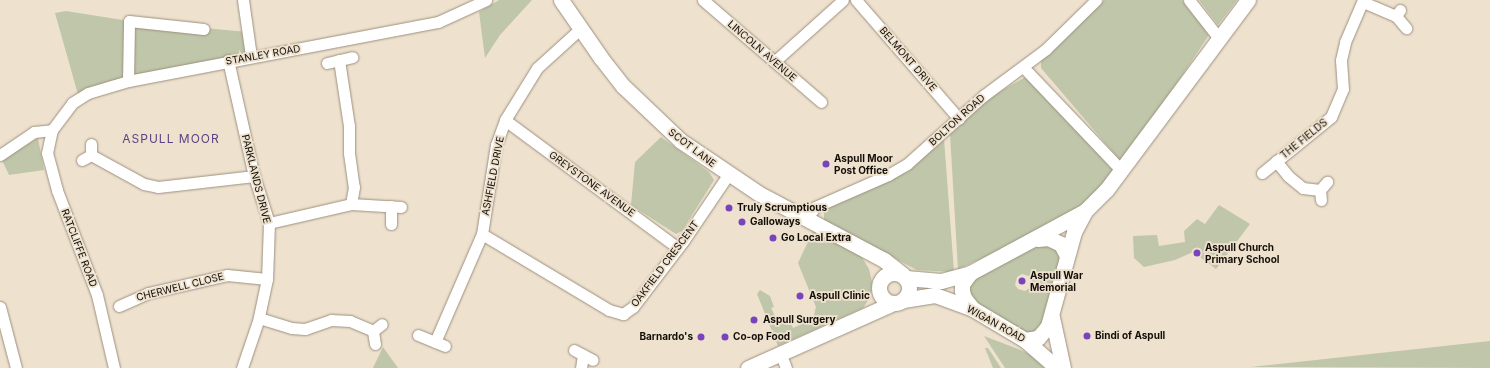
<!DOCTYPE html>
<html>
<head>
<meta charset="utf-8">
<style>
	body { margin:0 }
	#map { position:relative; width:1490px; height:368px; overflow:hidden; background:#eee1ce; font-family:Inter,sans-serif }
	div>[style] { position:absolute }
	.green>* { inset:0; background:#bfc6a9 }
	.roads { filter:drop-shadow(0 0 1px #9c907f) drop-shadow(0 0 1px #9c907f) }
	.street>* { height:11px; margin:-5.5px; padding:0 5.5px; transform-origin:5.5px; border-radius:5.5px; background:#fff }
	.secondary>* { height:15px; margin:-7.5px; padding:0 7.5px; transform-origin:7.5px; border-radius:7.5px; background:#fff }
	.secondary>.ring { margin:-7.5px; padding:0; box-sizing:content-box; background:none; border:15px solid #fff; border-radius:50% }
	.dots>* { width:11px; height:11px; translate:-50% -50%; box-sizing:border-box; border:2px solid #eee1ce; border-radius:50% }
	span { translate:-50% -50%; white-space:nowrap; text-align:center; line-height:1.15; -webkit-text-stroke:3.5px #eee1ce; paint-order:stroke }
	.street-label { font-size:10px; color:#130f08 }
	.poi-label { font-size:10px; color:#130f08; font-weight:700 }
	.left { translate:0 -50%; text-align:left }
	.right { translate:-100% -50%; text-align:right }
	.quarter-label { font-size:12px; color:#5b4380; letter-spacing:1px }
</style>
</head>
<body>
<div id="map">
	<div class="green">
		<i style="clip-path:polygon(499px 0,532px 0,500px 35px,485px 58px,479px 12px)"></i>
		<i style="clip-path:polygon(1104px 0,1182px 0,1209px 35px,1123px 164px,1041px 68px,1041px 61px)"></i>
		<i style="clip-path:polygon(1199px 0,1237px 0,1218px 25px)"></i>
		<i style="clip-path:polygon(66px 11px,129px 21px,247px 32px,251px 56px,79px 98px,55px 13px)"></i>
		<i style="clip-path:polygon(1029px 75px,1115px 173px,1083px 204px,1011px 245px,958px 269px,950px 134px,992px 96px)"></i>
		<i style="clip-path:polygon(661px 137px,709px 172px,714px 180px,682px 231px,676px 234px,631px 205px,635px 162px)"></i>
		<i style="clip-path:polygon(38px 138px,44px 170px,9px 175px,2px 160px)"></i>
		<i style="clip-path:polygon(944px 139px,954px 272px,917px 270px,824px 221px,824px 210px,909px 171px)"></i>
		<i style="clip-path:polygon(1219px 205px,1250px 224px,1216px 269px,1193px 252px,1175px 260px,1144px 267px,1134px 258px,1133px 236px,1157px 235px,1159px 246px,1185px 242px,1184px 231px,1197px 219px,1205px 224px)"></i>
		<i style="clip-path:polygon(813px 231px,861px 256px,869px 269px,872px 282px,871px 296px,863px 308px,778px 346px,757px 294px,760px 290px,770px 296px,774px 307px,771px 308px,779px 324px,789px 320px,793px 328px,813px 319px,816px 307px,798px 263px)"></i>
		<i style="clip-path:polygon(evenodd,1038px 239px,1065px 248px,1038px 338px,973px 309px,965px 279px,1038px 239px,1022px 274px,1029px 276px,1032px 281px,1031px 287px,1025px 291px,1018px 289px,1015px 285px,1017px 277px,1022px 274px)"></i>
		<i style="clip-path:polygon(984px 336px,1023px 351px,1038px 359px,1047px 368px,1005px 368px)"></i>
		<i style="clip-path:polygon(1490px 341px,1490px 368px,1251px 367px)"></i>
		<i style="clip-path:polygon(383px 347px,398px 368px,373px 368px)"></i>
		<i style="clip-path:polygon(985px 348px,988px 348px,1001px 368px,993px 368px)"></i>
	</div>
	<div class="roads">
		<div class="street">
			<i style="left:243px;top:0;width:57px;rotate:81.9deg"></i>
			<i style="left:703px;top:0;width:156px;rotate:40.8deg"></i>
			<i style="left:856px;top:0;width:157px;rotate:49.1deg"></i>
			<i style="left:1189px;top:0;width:47px;rotate:51.9deg"></i>
			<i style="left:1363px;top:2px;width:36px;rotate:23deg"></i>
			<i style="left:1400px;top:10px;width:7px;rotate:124deg"></i>
			<i style="left:1396px;top:16px;width:16px;rotate:50deg"></i>
			<i style="left:228px;top:60px;width:119px;rotate:77.4deg"></i>
			<i style="left:254px;top:176px;width:49px;rotate:72.3deg"></i>
			<i style="left:269px;top:223px;width:56px;rotate:92deg"></i>
			<i style="left:267px;top:279px;width:40px;rotate:102deg"></i>
			<i style="left:259px;top:318px;width:53px;rotate:108.8deg"></i>
			<i style="left:339px;top:60px;width:67px;rotate:81.4deg"></i>
			<i style="left:349px;top:126px;width:27px;rotate:90deg"></i>
			<i style="left:349px;top:153px;width:34px;rotate:82deg"></i>
			<i style="left:354px;top:187px;width:17px;rotate:100deg"></i>
			<i style="left:775px;top:61px;width:91px;rotate:-41.9deg"></i>
			<i style="left:327px;top:63px;width:26px;rotate:-13deg"></i>
			<i style="left:1024px;top:68px;width:141px;rotate:46.4deg"></i>
			<i style="left:128px;top:81px;width:60px;rotate:-89deg"></i>
			<i style="left:129px;top:21px;width:75px;rotate:6.1deg"></i>
			<i style="left:505px;top:120px;width:215px;rotate:36.5deg"></i>
			<i style="left:0;top:155px;width:41px;rotate:-34.1deg"></i>
			<i style="left:34px;top:132px;width:18px;rotate:-6deg"></i>
			<i style="left:91px;top:155px;width:60px;rotate:28.7deg"></i>
			<i style="left:144px;top:184px;width:14px;rotate:12deg"></i>
			<i style="left:158px;top:187px;width:97px;rotate:-6.5deg"></i>
			<i style="left:82px;top:160px;width:10px;rotate:-29deg"></i>
			<i style="left:91px;top:155px;width:11px;rotate:-90deg"></i>
			<i style="left:1276px;top:161px;width:19px;rotate:51deg"></i>
			<i style="left:1288px;top:176px;width:19px;rotate:39deg"></i>
			<i style="left:1303px;top:188px;width:17px;rotate:7deg"></i>
			<i style="left:1262px;top:173px;width:89px;rotate:-39.1deg"></i>
			<i style="left:1331px;top:117px;width:30px;rotate:-67deg"></i>
			<i style="left:1343px;top:89px;width:29px;rotate:-94deg"></i>
			<i style="left:1341px;top:60px;width:18px;rotate:-77deg"></i>
			<i style="left:1345px;top:42px;width:46px;rotate:-66.8deg"></i>
			<i style="left:1321px;top:200px;width:10px;rotate:-96deg"></i>
			<i style="left:1320px;top:190px;width:11px;rotate:-49deg"></i>
			<i style="left:391px;top:206px;width:18px;rotate:90deg"></i>
			<i style="left:805px;top:220px;width:16px;rotate:-52deg"></i>
			<i style="left:815px;top:207px;width:80px;rotate:-23.7deg"></i>
			<i style="left:888px;top:175px;width:22px;rotate:-30deg"></i>
			<i style="left:907px;top:164px;width:102px;rotate:-41.8deg"></i>
			<i style="left:983px;top:96px;width:79px;rotate:-36.7deg"></i>
			<i style="left:1046px;top:49px;width:70px;rotate:-44.4deg"></i>
			<i style="left:269px;top:223px;width:84px;rotate:-13deg"></i>
			<i style="left:351px;top:204px;width:50px;rotate:3.4deg"></i>
			<i style="left:482px;top:234px;width:148px;rotate:30.9deg"></i>
			<i style="left:609px;top:310px;width:15px;rotate:16deg"></i>
			<i style="left:623px;top:314px;width:12px;rotate:-35deg"></i>
			<i style="left:633px;top:307px;width:84px;rotate:-52.7deg"></i>
			<i style="left:684px;top:240px;width:78px;rotate:-55.9deg"></i>
			<i style="left:119px;top:306px;width:32px;rotate:-24deg"></i>
			<i style="left:148px;top:293px;width:81px;rotate:-12.8deg"></i>
			<i style="left:227px;top:275px;width:40px;rotate:5.7deg"></i>
			<i style="left:0;top:307px;width:63px;rotate:75.3deg"></i>
			<i style="left:259px;top:318px;width:34px;rotate:17deg"></i>
			<i style="left:291px;top:328px;width:14px;rotate:4deg"></i>
			<i style="left:305px;top:329px;width:28px;rotate:-19deg"></i>
			<i style="left:331px;top:320px;width:19px;rotate:3deg"></i>
			<i style="left:350px;top:321px;width:25px;rotate:23deg"></i>
			<i style="left:418px;top:335px;width:29px;rotate:22deg"></i>
			<i style="left:435px;top:342px;width:118px;rotate:-66.5deg"></i>
			<i style="left:482px;top:234px;width:90px;rotate:-81.1deg"></i>
			<i style="left:496px;top:145px;width:27px;rotate:-70deg"></i>
			<i style="left:505px;top:120px;width:61px;rotate:-58.4deg"></i>
			<i style="left:537px;top:68px;width:58px;rotate:-42.2deg"></i>
			<i style="left:375px;top:344px;width:13px;rotate:-99deg"></i>
			<i style="left:373px;top:331px;width:11px;rotate:-38deg"></i>
			<i style="left:574px;top:350px;width:21px;rotate:28deg"></i>
			<i style="left:781px;top:355px;width:14px;rotate:69deg"></i>
			<i style="left:114px;top:368px;width:75px;rotate:-103.1deg"></i>
			<i style="left:97px;top:295px;width:112px;rotate:-110.9deg"></i>
			<i style="left:57px;top:190px;width:38px;rotate:-105deg"></i>
			<i style="left:47px;top:153px;width:24px;rotate:-78deg"></i>
			<i style="left:52px;top:130px;width:34px;rotate:-53deg"></i>
			<i style="left:72px;top:103px;width:19px;rotate:-32deg"></i>
			<i style="left:88px;top:93px;width:42px;rotate:-16.7deg"></i>
			<i style="left:128px;top:81px;width:316px;rotate:-10.8deg"></i>
			<i style="left:438px;top:22px;width:53px;rotate:-24.6deg"></i>
			<i style="left:581px;top:368px;width:13px;rotate:-81deg"></i>
		</div>
		<div class="secondary">
			<i style="left:561px;top:0;width:70px;rotate:55.4deg"></i>
			<i style="left:601px;top:58px;width:36px;rotate:52deg"></i>
			<i style="left:623px;top:86px;width:80px;rotate:43.5deg"></i>
			<i style="left:681px;top:141px;width:93px;rotate:34deg"></i>
			<i style="left:758px;top:193px;width:143px;rotate:28deg"></i>
			<i style="left:884px;top:260px;width:24px;rotate:38deg"></i>
			<i style="left:1038px;top:239px;width:10px;rotate:-6deg"></i>
			<i style="left:1048px;top:238px;width:14px;rotate:25deg"></i>
			<i style="left:1061px;top:244px;width:13px;rotate:63deg"></i>
			<i class="ring" style="left:879px;top:273px;width:15px;height:15px"></i>
			<i style="left:970px;top:273px;width:14px;rotate:126deg"></i>
			<i style="left:962px;top:284px;width:7px;rotate:90deg"></i>
			<i style="left:962px;top:291px;width:7px;rotate:74deg"></i>
			<i style="left:964px;top:298px;width:14px;rotate:51deg"></i>
			<i style="left:906px;top:278px;width:35px;rotate:5deg"></i>
			<i style="left:941px;top:281px;width:30px;rotate:-15deg"></i>
			<i style="left:970px;top:273px;width:131px;rotate:-28.3deg"></i>
			<i style="left:1085px;top:211px;width:31px;rotate:-45deg"></i>
			<i style="left:1107px;top:189px;width:236px;rotate:-53.3deg"></i>
			<i style="left:903px;top:300px;width:32px;rotate:-9deg"></i>
			<i style="left:935px;top:295px;width:40px;rotate:20.2deg"></i>
			<i style="left:973px;top:309px;width:61px;rotate:30.8deg"></i>
			<i style="left:1025px;top:340px;width:43px;rotate:41.2deg"></i>
			<i style="left:1052px;top:317px;width:52px;rotate:77.8deg"></i>
			<i style="left:1025px;top:340px;width:13px;rotate:-9deg"></i>
			<i style="left:1038px;top:338px;width:16px;rotate:-50deg"></i>
			<i style="left:1048px;top:326px;width:98px;rotate:-74.5deg"></i>
			<i style="left:1074px;top:232px;width:24px;rotate:-62deg"></i>
			<i style="left:748px;top:368px;width:159px;rotate:-24.1deg"></i>
		</div>
	</div>
	<div class="dots">
		<i style="left:826px;top:164px;background:#7944bb"></i>
		<i style="left:729px;top:208px;background:#7944bb"></i>
		<i style="left:742px;top:222px;background:#7944bb"></i>
		<i style="left:773px;top:238px;background:#7944bb"></i>
		<i style="left:1197px;top:253px;background:#7944bb"></i>
		<i style="left:1022px;top:281px;background:#7944bb"></i>
		<i style="left:800px;top:296px;background:#7944bb"></i>
		<i style="left:754px;top:320px;background:#7944bb"></i>
		<i style="left:1087px;top:336px;background:#7944bb"></i>
		<i style="left:701px;top:337px;background:#7944bb"></i>
		<i style="left:725px;top:337px;background:#7944bb"></i>
	</div>
	<div class="street-label">
		<span style="left:762px;top:51px;rotate:41deg">LINCOLN AVENUE</span>
		<span style="left:263px;top:55px;rotate:-10deg">STANLEY ROAD</span>
		<span style="left:908px;top:59px;rotate:49deg">BELMONT DRIVE</span>
		<span style="left:957px;top:120px;rotate:-42deg">BOLTON ROAD</span>
		<span style="left:1304px;top:139px;rotate:-39deg">THE FIELDS</span>
		<span style="left:692px;top:148px;rotate:37deg">SCOT LANE</span>
		<span style="left:493px;top:176px;rotate:-79deg">ASHFIELD DRIVE</span>
		<span style="left:256px;top:179px;rotate:76deg">PARKLANDS DRIVE</span>
		<span style="left:592px;top:184px;rotate:36deg">GREYSTONE AVENUE</span>
		<span style="left:79px;top:248px;rotate:69deg">RATCLIFFE ROAD</span>
		<span style="left:665px;top:264px;rotate:-53deg">OAKFIELD CRESCENT</span>
		<span style="left:180px;top:287px;rotate:-14deg">CHERWELL CLOSE</span>
		<span style="left:996px;top:324px;rotate:29deg">WIGAN ROAD</span>
	</div>
	<div class="poi-label">
		<span class="left" style="left:834px;top:164px">Aspull Moor<br>Post Office</span>
		<span class="left" style="left:737px;top:208px">Truly Scrumptious</span>
		<span class="left" style="left:750px;top:222px">Galloways</span>
		<span class="left" style="left:781px;top:238px">Go Local Extra</span>
		<span class="left" style="left:1205px;top:253px">Aspull Church<br>Primary School</span>
		<span class="left" style="left:1030px;top:281px">Aspull War<br>Memorial</span>
		<span class="left" style="left:809px;top:296px">Aspull Clinic</span>
		<span class="left" style="left:763px;top:320px">Aspull Surgery</span>
		<span class="left" style="left:1095px;top:336px">Bindi of Aspull</span>
		<span class="right" style="left:693px;top:337px">Barnardo's</span>
		<span class="left" style="left:733px;top:337px">Co-op Food</span>
	</div>
	<div class="quarter-label">
		<span style="left:171px;top:139px">ASPULL MOOR</span>
	</div>
</div>
</body>
</html>
